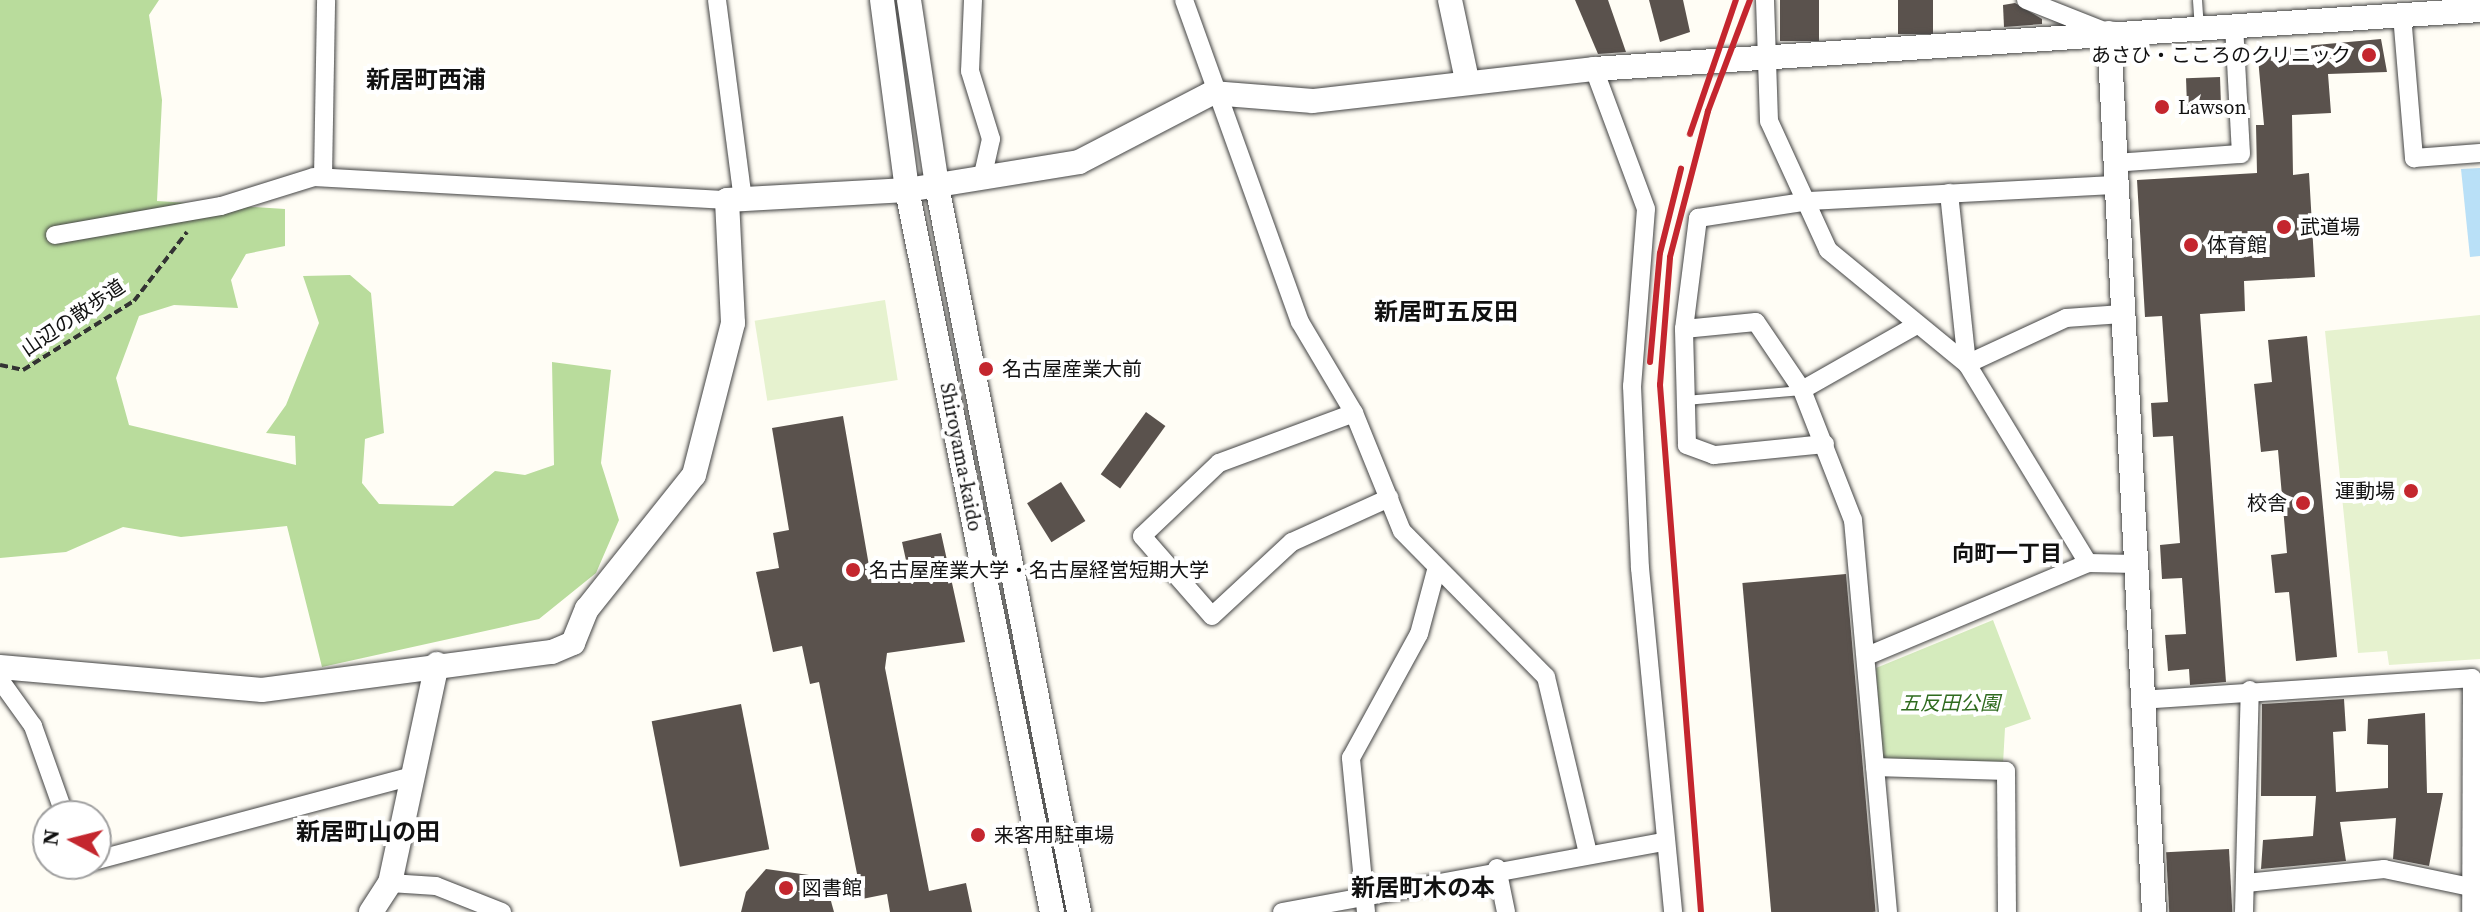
<!DOCTYPE html>
<html>
<head>
<meta charset="utf-8">
<style>
	body { margin:0 }
	#map { position:relative; width:2480px; height:912px; overflow:hidden; background:#fffdf5; font-family:"Source Serif 4","Noto Sans JP",serif }
	div>[style] { position:absolute }
	.green>* { inset:0; background:#d5ebbd }
	.forest>* { inset:0; background:#b9dc9c }
	.pitch>* { inset:0; background:#e6f2cf; transform-origin:0 0 }
	.water>* { inset:0; background:#b9e0f7 }
	.building>* { inset:0; background:#5a524d; transform-origin:0 0 }
	.path>* { height:4px; margin-top:-2px; transform-origin:0; background:repeating-linear-gradient(90deg,#333 0 8px,transparent 0 12px) }
	.roads { filter:drop-shadow(0 0 2px #444) drop-shadow(0 0 2px #444) }
	.service>* { height:9px; margin:-4.5px; padding:0 4.5px; transform-origin:4.5px; border-radius:4.5px; background:#fff }
	.minor>* { height:18px; margin:-9px; padding:0 9px; transform-origin:9px; border-radius:9px; background:#fff }
	.tertiary>* { height:24px; margin:-12px; padding:0 12px; transform-origin:12px; border-radius:12px; background:#fff }
	.rail>* { height:6px; margin:-3px; padding:0 3px; transform-origin:3px; border-radius:3px; background:#c4262e }
	.dots>* { width:22px; height:22px; translate:-50% -50%; box-sizing:border-box; border:4px solid #fff; border-radius:50% }
	span { translate:-50% -50%; white-space:nowrap; text-align:center; line-height:1.15; -webkit-text-stroke:8px #fff; paint-order:stroke }
	.poi-label { font-size:20px; color:#111 }
	.right { translate:-100% -50%; text-align:right }
	.left { translate:0 -50%; text-align:left }
	.street-label { font-size:20px; color:#111 }
	.park-label { font-size:20px; color:#2f6b1f; font-style:italic }
	.neighbourhood-label { font-size:22px; color:#111; font-weight:700 }
	.quarter-label { font-size:24px; color:#111; font-weight:700 }
	.north { position:absolute; left:32px; top:800px; width:80px; height:80px; box-sizing:border-box; background:#fff; border:2px solid #a0a0a0; border-radius:50%; rotate:277deg; font-size:22px; font-weight:700; line-height:32px; text-align:center; color:#111 }
	.north::after { content:''; display:block; margin:auto; width:28px; height:36px; background:#c4262e; clip-path:polygon(50% 0,100% 100%,50% 72%,0 100%) }
</style>
</head>
<body>
<div id="map">
	<div class="green">
		<i style="clip-path:polygon(1993px 620px,2031px 719px,2005px 728px,2003px 764px,1883px 765px,1876px 668px)"></i>
	</div>
	<div class="forest">
		<i style="clip-path:polygon(0 0,159px 0,149px 15px,162px 100px,157px 201px,285px 209px,285px 246px,246px 254px,231px 280px,238px 308px,174px 305px,139px 316px,116px 378px,129px 425px,296px 465px,295px 436px,266px 433px,286px 405px,319px 323px,303px 276px,350px 275px,371px 293px,384px 433px,365px 439px,362px 483px,379px 504px,453px 506px,495px 471px,525px 475px,554px 465px,552px 362px,611px 370px,601px 463px,619px 520px,596px 573px,539px 619px,322px 667px,287px 526px,181px 537px,123px 527px,66px 552px,0 558px)"></i>
	</div>
	<div class="pitch">
		<i style="left:885px;top:300px;width:81px;height:132px;rotate:81deg"></i>
		<i style="clip-path:polygon(2480px 315px,2480px 659px,2389px 665px,2387px 651px,2358px 653px,2325px 331px)"></i>
	</div>
	<div class="water">
		<i style="clip-path:polygon(2480px 168px,2480px 256px,2470px 257px,2461px 169px)"></i>
	</div>
	<div class="building">
		<i style="clip-path:polygon(1575px 0,1608px 0,1626px 52px,1598px 54px)"></i>
		<i style="clip-path:polygon(1649px 0,1683px 0,1690px 32px,1660px 42px)"></i>
		<i style="left:1780px;top:0;width:39px;height:41px"></i>
		<i style="left:1898px;top:0;width:35px;height:34px"></i>
		<i style="clip-path:polygon(2015px 3px,2042px 19px,2042px 24px,2004px 27px,2003px 5px)"></i>
		<i style="clip-path:polygon(2381px 39px,2387px 72px,2328px 74px,2331px 113px,2292px 115px,2293px 175px,2309px 173px,2315px 277px,2244px 281px,2245px 311px,2200px 314px,2226px 682px,2190px 685px,2189px 669px,2168px 671px,2165px 635px,2186px 634px,2182px 578px,2162px 579px,2160px 545px,2180px 543px,2173px 436px,2153px 437px,2151px 403px,2168px 402px,2162px 316px,2145px 317px,2137px 180px,2257px 173px,2256px 125px,2264px 125px,2258px 58px,2284px 55px,2284px 48px)"></i>
		<i style="left:2220px;top:77px;width:31px;height:34px;rotate:88deg"></i>
		<i style="clip-path:polygon(2307px 336px,2337px 657px,2296px 661px,2289px 592px,2275px 593px,2271px 555px,2287px 553px,2278px 450px,2261px 452px,2254px 384px,2272px 382px,2268px 340px)"></i>
		<i style="left:1146px;top:412px;width:24px;height:77px;rotate:36deg"></i>
		<i style="clip-path:polygon(843px 416px,872px 583px,909px 574px,902px 542px,941px 533px,965px 642px,887px 653px,885px 668px,929px 891px,966px 883px,972px 912px,890px 912px,887px 894px,862px 899px,819px 682px,810px 684px,802px 646px,773px 652px,756px 572px,779px 568px,773px 533px,789px 530px,772px 428px)"></i>
		<i style="left:1061px;top:482px;width:46px;height:40px;rotate:58deg"></i>
		<i style="left:1846px;top:574px;width:339px;height:104px;rotate:85deg"></i>
		<i style="clip-path:polygon(2344px 699px,2346px 731px,2333px 732px,2336px 792px,2388px 788px,2388px 745px,2367px 744px,2368px 719px,2425px 713px,2427px 793px,2443px 793px,2429px 866px,2393px 859px,2396px 818px,2340px 822px,2346px 861px,2261px 869px,2263px 840px,2313px 836px,2316px 796px,2261px 796px,2262px 704px)"></i>
		<i style="left:741px;top:704px;width:148px;height:91px;rotate:79deg"></i>
		<i style="left:2229px;top:849px;width:63px;height:63px;rotate:87deg"></i>
		<i style="clip-path:polygon(766px 869px,809px 875px,829px 894px,834px 912px,741px 912px,746px 892px)"></i>
	</div>
	<div class="path">
		<i style="left:0;top:365px;width:24px;rotate:12deg"></i>
		<i style="left:23px;top:370px;width:131px;rotate:-31.9deg"></i>
		<i style="left:134px;top:301px;width:87px;rotate:-52.5deg"></i>
	</div>
	<div class="roads">
		<div class="service">
			<i style="left:2197px;top:0;width:27px;rotate:86deg"></i>
			<i style="left:1685px;top:400px;width:117px;rotate:-4.9deg"></i>
		</div>
		<div class="minor">
			<i style="left:717px;top:0;width:203px;rotate:82.6deg"></i>
			<i style="left:973px;top:0;width:71px;rotate:92.4deg"></i>
			<i style="left:970px;top:71px;width:71px;rotate:72.8deg"></i>
			<i style="left:991px;top:139px;width:41px;rotate:102.7deg"></i>
			<i style="left:1184px;top:0;width:342px;rotate:70.2deg"></i>
			<i style="left:1300px;top:322px;width:106px;rotate:59.3deg"></i>
			<i style="left:1354px;top:413px;width:127px;rotate:67.9deg"></i>
			<i style="left:1402px;top:531px;width:205px;rotate:45.4deg"></i>
			<i style="left:1546px;top:677px;width:181px;rotate:76.6deg"></i>
			<i style="left:1765px;top:0;width:121px;rotate:88.1deg"></i>
			<i style="left:1769px;top:121px;width:142px;rotate:65.4deg"></i>
			<i style="left:1828px;top:250px;width:180px;rotate:39.4deg"></i>
			<i style="left:1967px;top:364px;width:233px;rotate:58.7deg"></i>
			<i style="left:2026px;top:0;width:89px;rotate:21.7deg"></i>
			<i style="left:2402px;top:15px;width:144px;rotate:85.2deg"></i>
			<i style="left:2414px;top:158px;width:66px;rotate:-4.3deg"></i>
			<i style="left:1594px;top:69px;width:149px;rotate:69.6deg"></i>
			<i style="left:1646px;top:209px;width:178px;rotate:94.5deg"></i>
			<i style="left:1632px;top:386px;width:182px;rotate:87.5deg"></i>
			<i style="left:1640px;top:568px;width:346px;rotate:84.5deg"></i>
			<i style="left:2114px;top:163px;width:127px;rotate:-4.1deg"></i>
			<i style="left:2241px;top:154px;width:128px;rotate:-93.1deg"></i>
			<i style="left:323px;top:177px;width:177px;rotate:-89deg"></i>
			<i style="left:1949px;top:193px;width:172px;rotate:84deg"></i>
			<i style="left:1967px;top:364px;width:109px;rotate:-24.9deg"></i>
			<i style="left:2066px;top:318px;width:56px;rotate:-4.1deg"></i>
			<i style="left:55px;top:235px;width:169px;rotate:-9.9deg"></i>
			<i style="left:221px;top:206px;width:97px;rotate:-17.3deg"></i>
			<i style="left:314px;top:177px;width:414px;rotate:3.2deg"></i>
			<i style="left:1684px;top:329px;width:72px;rotate:-5.6deg"></i>
			<i style="left:1756px;top:322px;width:82px;rotate:55.9deg"></i>
			<i style="left:1802px;top:390px;width:140px;rotate:68.6deg"></i>
			<i style="left:1853px;top:520px;width:394px;rotate:84.9deg"></i>
			<i style="left:1802px;top:390px;width:133px;rotate:-29.6deg"></i>
			<i style="left:1354px;top:413px;width:144px;rotate:159.7deg"></i>
			<i style="left:1219px;top:463px;width:106px;rotate:136.5deg"></i>
			<i style="left:1142px;top:536px;width:106px;rotate:48.8deg"></i>
			<i style="left:1212px;top:616px;width:109px;rotate:-42.8deg"></i>
			<i style="left:1292px;top:542px;width:107px;rotate:-24.4deg"></i>
			<i style="left:1825px;top:444px;width:112px;rotate:174.3deg"></i>
			<i style="left:1714px;top:455px;width:29px;rotate:-160deg"></i>
			<i style="left:1687px;top:445px;width:116px;rotate:-91.5deg"></i>
			<i style="left:1684px;top:329px;width:112px;rotate:-82.8deg"></i>
			<i style="left:1698px;top:218px;width:112px;rotate:-8.7deg"></i>
			<i style="left:1809px;top:201px;width:305px;rotate:-3deg"></i>
			<i style="left:1867px;top:656px;width:240px;rotate:-22.8deg"></i>
			<i style="left:2088px;top:563px;width:48px;rotate:1.2deg"></i>
			<i style="left:0;top:680px;width:57px;rotate:54.3deg"></i>
			<i style="left:33px;top:726px;width:96px;rotate:70.4deg"></i>
			<i style="left:2141px;top:700px;width:332px;rotate:-3.8deg"></i>
			<i style="left:2472px;top:678px;width:234px;rotate:90.2deg"></i>
			<i style="left:1875px;top:767px;width:131px;rotate:1.7deg"></i>
			<i style="left:2006px;top:771px;width:141px;rotate:89.6deg"></i>
			<i style="left:82px;top:864px;width:342px;rotate:-14.9deg"></i>
			<i style="left:1497px;top:868px;width:45px;rotate:78.4deg"></i>
			<i style="left:390px;top:883px;width:46px;rotate:3.7deg"></i>
			<i style="left:436px;top:886px;width:71px;rotate:21.5deg"></i>
			<i style="left:2246px;top:883px;width:139px;rotate:-5.8deg"></i>
			<i style="left:2384px;top:869px;width:98px;rotate:11.8deg"></i>
			<i style="left:1282px;top:912px;width:388px;rotate:-10.4deg"></i>
			<i style="left:1366px;top:912px;width:155px;rotate:-95.6deg"></i>
			<i style="left:1351px;top:758px;width:141px;rotate:-61.3deg"></i>
			<i style="left:1419px;top:634px;width:69px;rotate:-75deg"></i>
			<i style="left:2244px;top:912px;width:222px;rotate:-88.5deg"></i>
		</div>
		<div class="tertiary">
			<i style="left:882px;top:0;width:192px;rotate:82.5deg"></i>
			<i style="left:907px;top:190px;width:736px;rotate:78.64deg"></i>
			<i style="left:909px;top:0;width:188px;rotate:81.4deg"></i>
			<i style="left:937px;top:186px;width:740px;rotate:78.93deg"></i>
			<i style="left:1450px;top:0;width:82px;rotate:78deg"></i>
			<i style="left:2109px;top:33px;width:880px;rotate:87.07deg"></i>
			<i style="left:0;top:667px;width:263px;rotate:5deg"></i>
			<i style="left:262px;top:690px;width:292px;rotate:-7.5deg"></i>
			<i style="left:552px;top:652px;width:23px;rotate:-23deg"></i>
			<i style="left:573px;top:643px;width:37px;rotate:-68deg"></i>
			<i style="left:587px;top:609px;width:171px;rotate:-51.4deg"></i>
			<i style="left:694px;top:475px;width:157px;rotate:-75.6deg"></i>
			<i style="left:733px;top:323px;width:123px;rotate:-92.8deg"></i>
			<i style="left:727px;top:200px;width:180px;rotate:-3.2deg"></i>
			<i style="left:907px;top:190px;width:174px;rotate:-9.2deg"></i>
			<i style="left:1079px;top:162px;width:150px;rotate:-27.4deg"></i>
			<i style="left:1212px;top:93px;width:101px;rotate:4.5deg"></i>
			<i style="left:1313px;top:101px;width:283px;rotate:-6.5deg"></i>
			<i style="left:1594px;top:69px;width:888px;rotate:-3.81deg"></i>
			<i style="left:371px;top:912px;width:35px;rotate:-57deg"></i>
			<i style="left:390px;top:883px;width:224px;rotate:-77.9deg"></i>
		</div>
	</div>
	<div class="rail">
		<i style="left:1690px;top:134px;width:142px;rotate:-71.1deg"></i>
		<i style="left:1650px;top:362px;width:109px;rotate:-84.8deg"></i>
		<i style="left:1660px;top:253px;width:87px;rotate:-76deg"></i>
		<i style="left:1701px;top:912px;width:529px;rotate:-94.45deg"></i>
		<i style="left:1660px;top:385px;width:128px;rotate:-85.5deg"></i>
		<i style="left:1670px;top:257px;width:151px;rotate:-75.4deg"></i>
		<i style="left:1708px;top:111px;width:119px;rotate:-69.3deg"></i>
	</div>
	<div class="dots">
		<i style="left:2369px;top:55px;background:#c4262e"></i>
		<i style="left:2162px;top:107px;background:#c4262e"></i>
		<i style="left:2284px;top:227px;background:#c4262e"></i>
		<i style="left:2191px;top:245px;background:#c4262e"></i>
		<i style="left:986px;top:369px;background:#c4262e"></i>
		<i style="left:2411px;top:491px;background:#c4262e"></i>
		<i style="left:2303px;top:503px;background:#c4262e"></i>
		<i style="left:853px;top:570px;background:#c4262e"></i>
		<i style="left:978px;top:835px;background:#c4262e"></i>
		<i style="left:786px;top:888px;background:#c4262e"></i>
	</div>
	<div class="poi-label">
		<span class="right" style="left:2351px;top:55px">あさひ・こころのクリニック</span>
		<span class="left" style="left:2178px;top:107px">Lawson</span>
		<span class="left" style="left:2300px;top:227px">武道場</span>
		<span class="left" style="left:2207px;top:245px">体育館</span>
		<span class="left" style="left:1002px;top:369px">名古屋産業大前</span>
		<span class="right" style="left:2395px;top:491px">運動場</span>
		<span class="right" style="left:2287px;top:503px">校舎</span>
		<span class="left" style="left:869px;top:570px">名古屋産業大学・名古屋経営短期大学</span>
		<span class="left" style="left:994px;top:835px">来客用駐車場</span>
		<span class="left" style="left:802px;top:888px">図書館</span>
	</div>
	<div class="street-label">
		<span style="left:73px;top:318px;rotate:-34deg">山辺の散歩道</span>
		<span style="left:961px;top:457px;rotate:79deg">Shiroyama-kaido</span>
	</div>
	<div class="park-label">
		<span style="left:1950px;top:703px">五反田公園</span>
	</div>
	<div class="neighbourhood-label">
		<span style="left:2007px;top:554px">向町一丁目</span>
	</div>
	<div class="quarter-label">
		<span style="left:426px;top:80px">新居町西浦</span>
		<span style="left:1446px;top:312px">新居町五反田</span>
		<span style="left:368px;top:832px">新居町山の田</span>
		<span style="left:1423px;top:888px">新居町木の本</span>
	</div>
	<div class="north">N</div>
</div>
</body>
</html>
